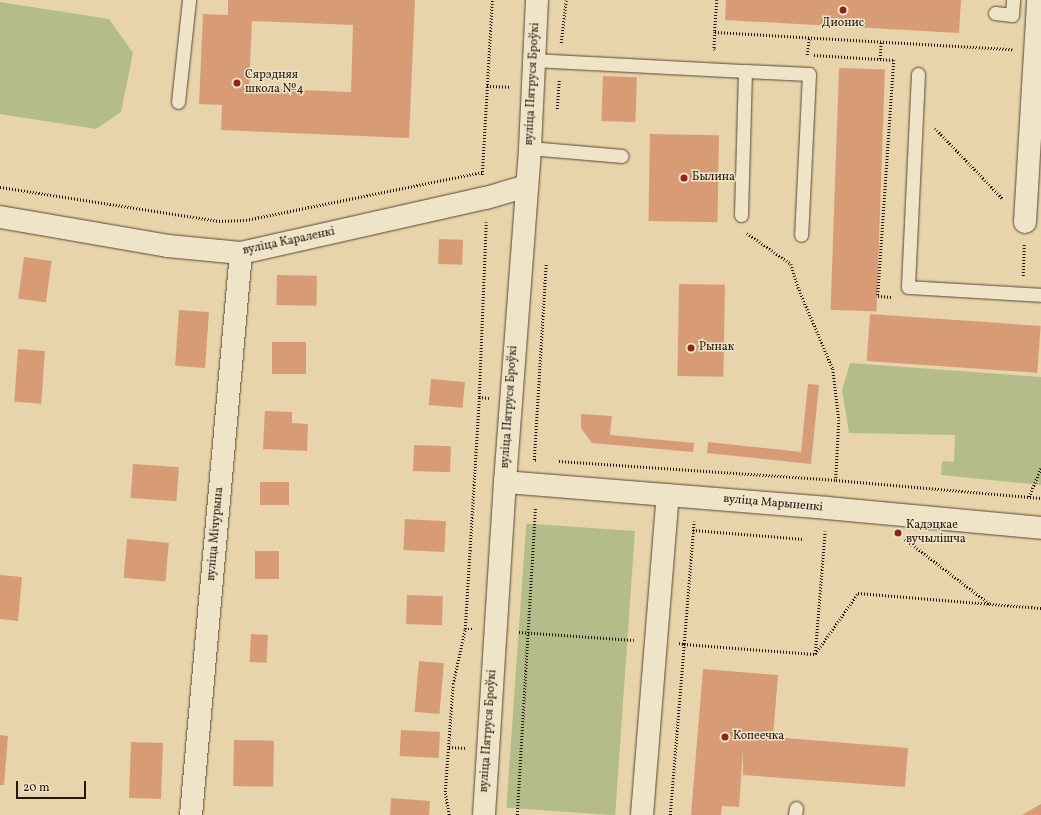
<!DOCTYPE html>
<html>
<head>
<meta charset="utf-8">
<style>
	body { margin:0 }
	#map { position:relative; width:1041px; height:815px; overflow:hidden; background:#e7d4aa; font-family:Vollkorn,serif }
	div>[style] { position:absolute }
	.green>* { inset:0; background:#b4bd89; transform-origin:0 0 }
	.building>* { inset:0; background:#d79c76; transform-origin:0 0 }
	.path>* { height:2.5px; margin-top:-1.25px; transform-origin:0; background:repeating-linear-gradient(90deg,#24160f 0 1px,transparent 0 3px) }
	.roads { filter:drop-shadow(0 0 1px #554636) drop-shadow(0 0 1px #554636) }
	.lane>* { height:13px; margin:-6.5px; padding:0 6.5px; transform-origin:6.5px; border-radius:6.5px; background:#efe3c8 }
	.street>* { height:22px; margin:-11px; padding:0 11px; transform-origin:11px; border-radius:11px; background:#efe3c8 }
	.secondary>* { height:22px; margin:-11px; padding:0 11px; transform-origin:11px; border-radius:11px; background:#efe3c8 }
	.dots>* { width:11px; height:11px; translate:-50% -50%; box-sizing:border-box; border:2px solid #efe3c8; border-radius:50% }
	span { translate:-50% -50%; white-space:nowrap; text-align:center; line-height:1.15; -webkit-text-stroke:3px #efe3c8; paint-order:stroke }
	.poi-label { font-size:12px; color:#24160f }
	.left { translate:0 -50%; text-align:left }
	.street-label { font-size:12px; color:#24160f }
	.scale { position:absolute; left:16px; top:781px; width:70px; height:18px; box-sizing:border-box; border:2px solid #24160f; border-top:0; padding-left:5px; font-size:12px; line-height:14px; white-space:nowrap; color:#24160f; -webkit-text-stroke:3px #efe3c8; paint-order:stroke }
</style>
</head>
<body>
<div id="map">
	<div class="green">
		<i style="clip-path:polygon(0 2px,109px 19px,133px 53px,121px 112px,96px 129px,0 114px)"></i>
		<i style="clip-path:polygon(850px 363px,1041px 377px,1041px 485px,941px 475px,942px 461px,954px 462px,955px 435px,849px 433px,842px 390px)"></i>
		<i style="left:635px;top:531px;width:285px;height:109px;rotate:94deg"></i>
	</div>
	<div class="building">
		<i style="clip-path:polygon(evenodd,228px 0,415px 0,409px 138px,221px 130px,222px 105px,199px 104px,203px 14px,228px 15px,228px 0,252px 21px,353px 25px,351px 92px,249px 88px,252px 21px)"></i>
		<i style="clip-path:polygon(726px 0,961px 0,959px 33px,725px 20px)"></i>
		<i style="left:839px;top:68px;width:46px;height:242px;rotate:2deg"></i>
		<i style="left:603px;top:76px;width:34px;height:45px;rotate:2deg"></i>
		<i style="left:650px;top:134px;width:69px;height:87px;rotate:1deg"></i>
		<i style="left:439px;top:239px;width:24px;height:25px;rotate:2deg"></i>
		<i style="left:24px;top:257px;width:28px;height:42px;rotate:8deg"></i>
		<i style="left:277px;top:275px;width:40px;height:30px;rotate:1deg"></i>
		<i style="left:679px;top:284px;width:46px;height:92px;rotate:1deg"></i>
		<i style="left:179px;top:310px;width:30px;height:56px;rotate:4deg"></i>
		<i style="left:870px;top:314px;width:171px;height:47px;rotate:4deg"></i>
		<i style="left:306px;top:342px;width:32px;height:34px;rotate:90deg"></i>
		<i style="left:18px;top:349px;width:27px;height:53px;rotate:4deg"></i>
		<i style="left:431px;top:379px;width:34px;height:26px;rotate:5deg"></i>
		<i style="clip-path:polygon(808px 384px,819px 385px,811px 464px,707px 453px,708px 442px,801px 452px)"></i>
		<i style="clip-path:polygon(265px 411px,292px 412px,292px 423px,308px 424px,307px 451px,263px 449px)"></i>
		<i style="clip-path:polygon(581px 414px,612px 416px,610px 435px,694px 443px,693px 452px,592px 443px,581px 428px)"></i>
		<i style="left:414px;top:445px;width:37px;height:26px;rotate:2deg"></i>
		<i style="left:133px;top:464px;width:46px;height:34px;rotate:4deg"></i>
		<i style="left:260px;top:482px;width:29px;height:23px"></i>
		<i style="left:405px;top:519px;width:41px;height:31px;rotate:3deg"></i>
		<i style="left:127px;top:539px;width:42px;height:39px;rotate:5deg"></i>
		<i style="left:255px;top:551px;width:24px;height:28px"></i>
		<i style="clip-path:polygon(0 575px,22px 577px,18px 621px,0 619px)"></i>
		<i style="left:407px;top:595px;width:36px;height:29px;rotate:2deg"></i>
		<i style="left:251px;top:634px;width:17px;height:28px;rotate:3deg"></i>
		<i style="left:419px;top:661px;width:25px;height:51px;rotate:5deg"></i>
		<i style="clip-path:polygon(703px 669px,778px 675px,773px 737px,908px 748px,905px 787px,743px 775px,743px 749px,739px 807px,722px 806px,721px 815px,691px 815px)"></i>
		<i style="left:401px;top:730px;width:39px;height:26px;rotate:3deg"></i>
		<i style="clip-path:polygon(0 735px,8px 736px,4px 785px,0 785px)"></i>
		<i style="left:234px;top:740px;width:40px;height:46px;rotate:1deg"></i>
		<i style="left:131px;top:742px;width:32px;height:56px;rotate:2deg"></i>
		<i style="clip-path:polygon(391px 798px,430px 801px,429px 815px,390px 815px)"></i>
		<i style="clip-path:polygon(1041px 804px,1041px 815px,1022px 815px)"></i>
	</div>
	<div class="path">
		<i style="left:717px;top:0;width:32px;rotate:94deg"></i>
		<i style="left:715px;top:32px;width:298px;rotate:3.3deg"></i>
		<i style="left:715px;top:32px;width:17px;rotate:93deg"></i>
		<i style="left:714px;top:49px;width:2px;rotate:27deg"></i>
		<i style="left:561px;top:43px;width:43px;rotate:-83.4deg"></i>
		<i style="left:807px;top:55px;width:17px;rotate:-83deg"></i>
		<i style="left:814px;top:55px;width:80px;rotate:3.6deg"></i>
		<i style="left:894px;top:60px;width:237px;rotate:93.9deg"></i>
		<i style="left:878px;top:296px;width:15px;rotate:4deg"></i>
		<i style="left:880px;top:59px;width:17px;rotate:-87deg"></i>
		<i style="left:487px;top:86px;width:23px;rotate:2deg"></i>
		<i style="left:557px;top:109px;width:29px;rotate:-86deg"></i>
		<i style="left:935px;top:128px;width:98px;rotate:46.2deg"></i>
		<i style="left:482px;top:175px;width:175px;rotate:-86.7deg"></i>
		<i style="left:0;top:187px;width:222px;rotate:8.8deg"></i>
		<i style="left:219px;top:221px;width:27px;rotate:-2deg"></i>
		<i style="left:246px;top:220px;width:241px;rotate:-11.5deg"></i>
		<i style="left:747px;top:233px;width:54px;rotate:35.2deg"></i>
		<i style="left:791px;top:264px;width:24px;rotate:73deg"></i>
		<i style="left:798px;top:287px;width:89px;rotate:66.9deg"></i>
		<i style="left:833px;top:369px;width:51px;rotate:83.3deg"></i>
		<i style="left:839px;top:420px;width:60px;rotate:92.9deg"></i>
		<i style="left:1023px;top:276px;width:32px;rotate:-88deg"></i>
		<i style="left:479px;top:397px;width:10px;rotate:6deg"></i>
		<i style="left:536px;top:460px;width:2px;rotate:180deg"></i>
		<i style="left:534px;top:460px;width:197px;rotate:-86.5deg"></i>
		<i style="left:559px;top:461px;width:278px;rotate:3.9deg"></i>
		<i style="left:836px;top:480px;width:206px;rotate:5deg"></i>
		<i style="left:1029px;top:497px;width:31px;rotate:-68deg"></i>
		<i style="left:693px;top:530px;width:111px;rotate:4.6deg"></i>
		<i style="left:905px;top:539px;width:107px;rotate:37.4deg"></i>
		<i style="left:465px;top:629px;width:9px"></i>
		<i style="left:519px;top:632px;width:115px;rotate:4deg"></i>
		<i style="left:679px;top:643px;width:5px;rotate:11deg"></i>
		<i style="left:684px;top:644px;width:123px;rotate:-85.4deg"></i>
		<i style="left:815px;top:654px;width:123px;rotate:-85.4deg"></i>
		<i style="left:449px;top:747px;width:16px;rotate:4deg"></i>
		<i style="left:449px;top:815px;width:23px;rotate:-100deg"></i>
		<i style="left:445px;top:792px;width:108px;rotate:-85.8deg"></i>
		<i style="left:453px;top:684px;width:56px;rotate:-77.7deg"></i>
		<i style="left:465px;top:629px;width:232px;rotate:-86.5deg"></i>
		<i style="left:479px;top:397px;width:175px;rotate:-87.7deg"></i>
		<i style="left:517px;top:815px;width:308px;rotate:-86.6deg"></i>
		<i style="left:670px;top:815px;width:172px;rotate:-85.3deg"></i>
		<i style="left:684px;top:644px;width:131px;rotate:4.4deg"></i>
		<i style="left:815px;top:654px;width:75px;rotate:-54.8deg"></i>
		<i style="left:858px;top:593px;width:184px;rotate:4.7deg"></i>
	</div>
	<div class="roads">
		<div class="lane">
			<i style="left:995px;top:13px;width:17px;rotate:7deg"></i>
			<i style="left:1012px;top:15px;width:15px;rotate:-86deg"></i>
			<i style="left:534px;top:60px;width:211px;rotate:3deg"></i>
			<i style="left:745px;top:71px;width:144px;rotate:91.6deg"></i>
			<i style="left:745px;top:71px;width:64px;rotate:2.7deg"></i>
			<i style="left:809px;top:74px;width:161px;rotate:92.8deg"></i>
			<i style="left:918px;top:74px;width:213px;rotate:92.7deg"></i>
			<i style="left:908px;top:287px;width:133px;rotate:3.4deg"></i>
			<i style="left:178px;top:102px;width:103px;rotate:-83.8deg"></i>
			<i style="left:530px;top:148px;width:92px;rotate:5deg"></i>
			<i style="left:795px;top:815px;width:7px;rotate:-82deg"></i>
		</div>
		<div class="street">
			<i style="left:0;top:217px;width:170px;rotate:9.8deg"></i>
			<i style="left:168px;top:246px;width:73px;rotate:5.5deg"></i>
			<i style="left:241px;top:253px;width:251px;rotate:-12.7deg"></i>
			<i style="left:486px;top:198px;width:43px;rotate:-16.3deg"></i>
			<i style="left:1025px;top:222px;width:222px;rotate:-86.6deg"></i>
			<i style="left:191px;top:815px;width:564px;rotate:-84.92deg"></i>
			<i style="left:642px;top:815px;width:321px;rotate:-85.4deg"></i>
		</div>
		<div class="secondary">
			<i style="left:505px;top:482px;width:323px;rotate:4.6deg"></i>
			<i style="left:827px;top:508px;width:215px;rotate:5.3deg"></i>
			<i style="left:484px;top:815px;width:334px;rotate:-86.4deg"></i>
			<i style="left:505px;top:482px;width:335px;rotate:-85.7deg"></i>
			<i style="left:530px;top:148px;width:148px;rotate:-87.3deg"></i>
		</div>
	</div>
	<div class="dots">
		<i style="left:843px;top:10px;background:#8f2418"></i>
		<i style="left:237px;top:83px;background:#8f2418"></i>
		<i style="left:684px;top:178px;background:#8f2418"></i>
		<i style="left:691px;top:348px;background:#8f2418"></i>
		<i style="left:898px;top:533px;background:#8f2418"></i>
		<i style="left:725px;top:737px;background:#8f2418"></i>
	</div>
	<div class="poi-label">
		<span style="left:843px;top:24px">Дионис</span>
		<span class="left" style="left:245px;top:83px">Сярэдняя<br>школа №4</span>
		<span class="left" style="left:692px;top:178px">Былина</span>
		<span class="left" style="left:699px;top:348px">Рынак</span>
		<span class="left" style="left:906px;top:533px">Кадэцкае<br>вучылішча</span>
		<span class="left" style="left:733px;top:737px">Копеечка</span>
	</div>
	<div class="street-label">
		<span style="left:533px;top:84px;rotate:-87deg">вуліца Пятруся Броўкі</span>
		<span style="left:289px;top:242px;rotate:-12deg">вуліца Караленкі</span>
		<span style="left:510px;top:407px;rotate:-86deg">вуліца Пятруся Броўкі</span>
		<span style="left:773px;top:504px;rotate:5deg">вуліца Марыненкі</span>
		<span style="left:216px;top:534px;rotate:-85deg">вуліца Мічурына</span>
		<span style="left:489px;top:731px;rotate:-86deg">вуліца Пятруся Броўкі</span>
	</div>
	<div class="scale">20 m</div>
</div>
</body>
</html>
